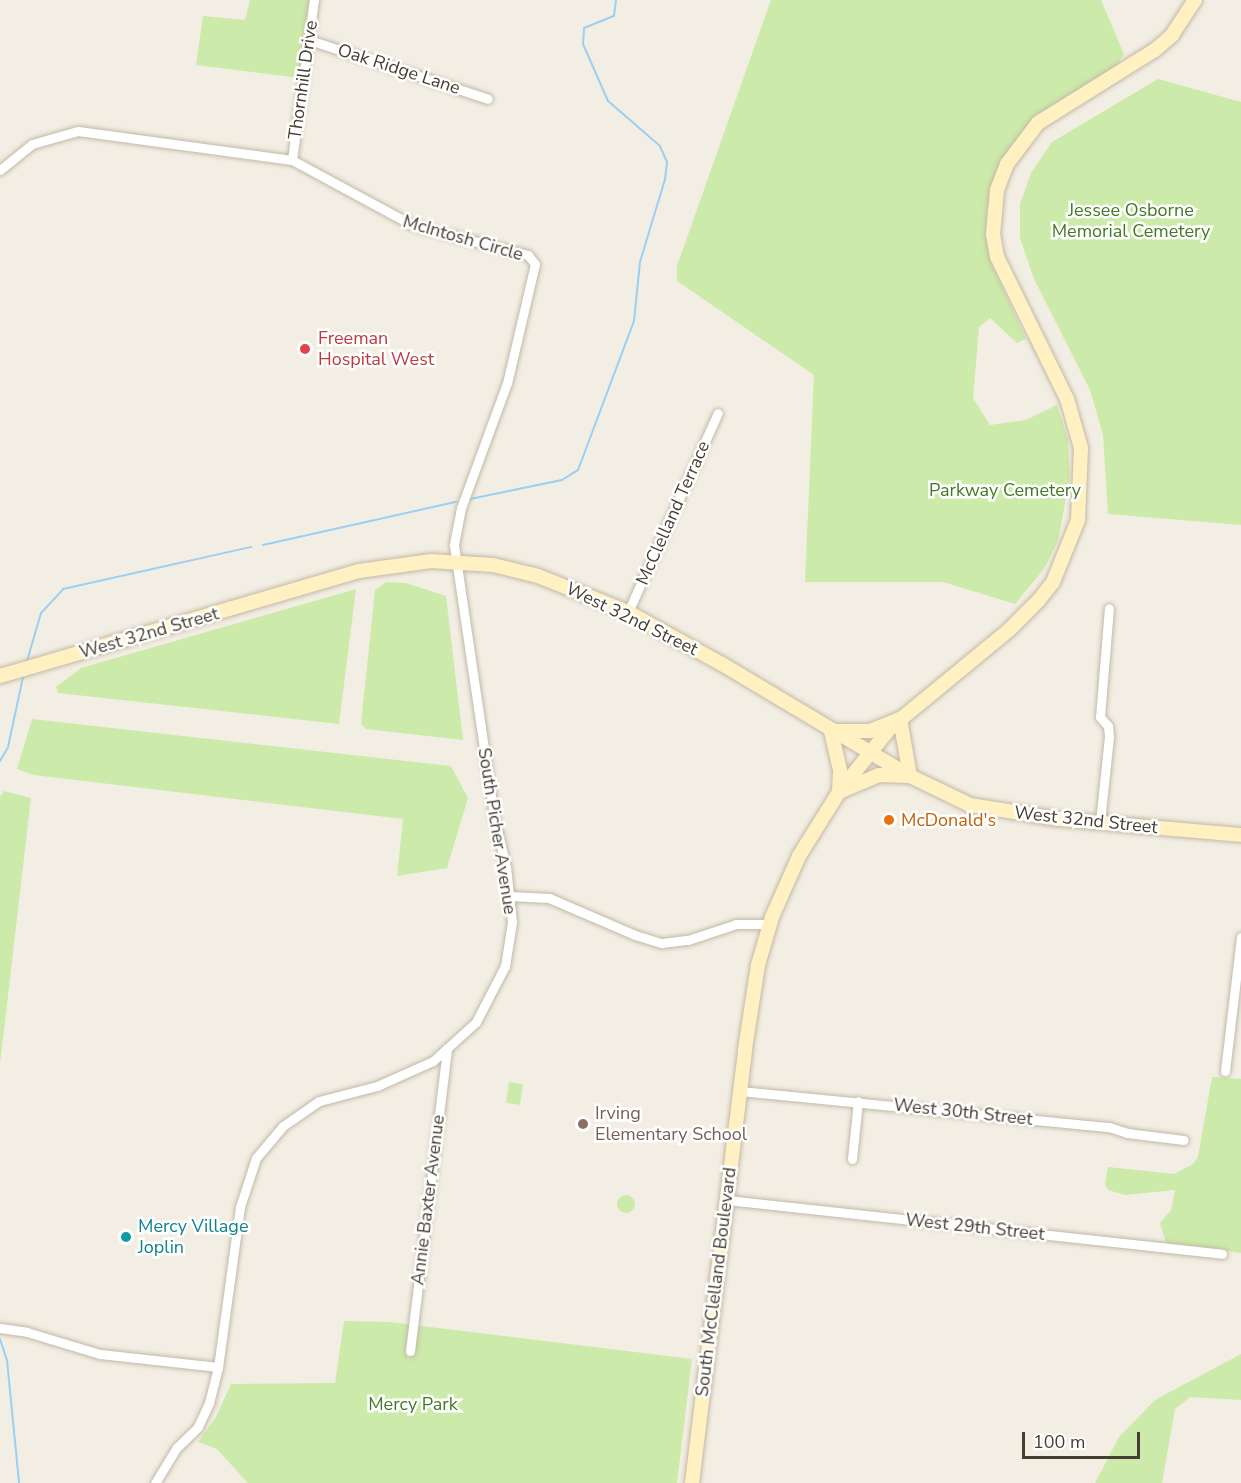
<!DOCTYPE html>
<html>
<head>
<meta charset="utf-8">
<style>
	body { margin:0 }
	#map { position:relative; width:1241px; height:1483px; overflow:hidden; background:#f3eee3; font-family:"Nunito Sans",sans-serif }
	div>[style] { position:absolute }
	.green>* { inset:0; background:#cceaa9; transform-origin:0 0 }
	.round { border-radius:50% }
	.stream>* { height:2px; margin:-1px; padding:0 1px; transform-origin:1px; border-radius:1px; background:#9bcff4 }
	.roads { filter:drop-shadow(0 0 2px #c2b9a9) drop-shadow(0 0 2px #c2b9a9) }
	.street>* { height:9px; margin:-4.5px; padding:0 4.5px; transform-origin:4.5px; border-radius:4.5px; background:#fff }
	.secondary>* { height:14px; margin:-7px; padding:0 7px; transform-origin:7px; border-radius:7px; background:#fff1c1 }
	.dots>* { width:16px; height:16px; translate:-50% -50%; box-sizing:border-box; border:3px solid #fff; border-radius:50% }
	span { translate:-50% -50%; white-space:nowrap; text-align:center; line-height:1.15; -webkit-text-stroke:5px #fff; paint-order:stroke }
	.street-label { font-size:18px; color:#453e33 }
	.park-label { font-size:18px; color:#437924 }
	.health-label { font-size:18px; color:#be3a42 }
	.left { translate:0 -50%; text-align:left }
	.food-label { font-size:18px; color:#c56008 }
	.education-label { font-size:18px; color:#785e54 }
	.culture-label { font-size:18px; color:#0d838f }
	.scale { position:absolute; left:1022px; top:1432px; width:118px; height:27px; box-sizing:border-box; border:3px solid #453e33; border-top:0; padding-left:8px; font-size:18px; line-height:21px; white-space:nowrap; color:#453e33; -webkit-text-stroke:4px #fff; paint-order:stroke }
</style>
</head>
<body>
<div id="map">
	<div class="green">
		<i style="clip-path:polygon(250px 0,309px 0,300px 78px,196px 65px,203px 16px,245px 20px)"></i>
		<i style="clip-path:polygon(771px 0,1101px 0,1124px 54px,1116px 66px,1035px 116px,1002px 162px,987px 209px,986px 231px,995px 271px,1026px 339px,1017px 343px,990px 318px,979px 327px,973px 398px,990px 425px,1026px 420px,1057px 405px,1068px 439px,1070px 476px,1058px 541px,1044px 569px,1015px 604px,943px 582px,805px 582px,814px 375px,677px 281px,677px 266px)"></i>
		<i style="clip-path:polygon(1158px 79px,1241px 102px,1241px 525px,1108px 514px,1103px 435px,1090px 390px,1034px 279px,1020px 238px,1020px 204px,1031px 173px,1052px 142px)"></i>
		<i style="clip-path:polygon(386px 582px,406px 583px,446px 596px,463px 740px,366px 729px,361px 724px,375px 590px)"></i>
		<i style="clip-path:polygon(356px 589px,339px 724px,58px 693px,56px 687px,81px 668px)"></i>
		<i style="clip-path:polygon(32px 719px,451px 766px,468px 798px,447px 868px,397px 876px,403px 819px,34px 775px,17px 769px)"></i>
		<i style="clip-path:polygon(4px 791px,31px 798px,0 1064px,0 797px)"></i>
		<i style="clip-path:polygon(1212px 1077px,1241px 1079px,1241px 1253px,1166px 1243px,1160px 1223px,1171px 1210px,1175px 1190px,1125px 1195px,1108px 1190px,1105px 1184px,1108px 1167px,1174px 1174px,1193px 1164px,1198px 1157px)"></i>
		<i style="left:509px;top:1082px;width:14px;height:21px;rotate:8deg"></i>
		<i class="round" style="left:617px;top:1195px;width:18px;height:18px"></i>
		<i style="clip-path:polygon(344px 1321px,389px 1322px,692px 1359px,677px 1483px,248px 1483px,217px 1449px,198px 1442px,216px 1417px,231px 1384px,335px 1383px)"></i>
		<i style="clip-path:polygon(1241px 1354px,1241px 1400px,1190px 1397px,1175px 1409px,1162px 1483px,1095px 1483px,1119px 1437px,1155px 1400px)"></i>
	</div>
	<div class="stream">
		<i style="left:470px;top:499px;width:94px;rotate:-11.7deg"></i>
		<i style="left:562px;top:480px;width:19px;rotate:-32deg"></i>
		<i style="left:578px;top:470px;width:159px;rotate:-69.4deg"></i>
		<i style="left:634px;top:321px;width:59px;rotate:-84.2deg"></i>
		<i style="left:640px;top:262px;width:87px;rotate:-73.2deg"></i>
		<i style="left:665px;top:179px;width:17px;rotate:-83deg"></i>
		<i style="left:667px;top:162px;width:17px;rotate:-114deg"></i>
		<i style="left:660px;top:146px;width:69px;rotate:-139.1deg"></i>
		<i style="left:608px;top:101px;width:62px;rotate:-113.7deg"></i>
		<i style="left:583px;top:44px;width:16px;rotate:-86deg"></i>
		<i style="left:584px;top:28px;width:32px;rotate:-22deg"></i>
		<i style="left:614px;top:16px;width:16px;rotate:-83deg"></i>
		<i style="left:263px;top:545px;width:198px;rotate:-12.6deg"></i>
		<i style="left:27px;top:661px;width:50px;rotate:-73.7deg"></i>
		<i style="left:41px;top:613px;width:33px;rotate:-47deg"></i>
		<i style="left:63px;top:589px;width:193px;rotate:-12.6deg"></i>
		<i style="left:0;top:761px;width:16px;rotate:-60deg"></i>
		<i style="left:8px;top:747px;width:72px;rotate:-77.9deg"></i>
		<i style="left:0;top:1339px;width:22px;rotate:72deg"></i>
		<i style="left:7px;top:1360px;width:124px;rotate:84.4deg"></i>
	</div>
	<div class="roads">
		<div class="street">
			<i style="left:309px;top:40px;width:188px;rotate:18.2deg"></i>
			<i style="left:292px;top:160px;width:162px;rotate:-82.2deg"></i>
			<i style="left:0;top:170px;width:41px;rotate:-39.1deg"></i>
			<i style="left:32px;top:144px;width:48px;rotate:-15.8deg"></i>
			<i style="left:78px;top:131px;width:216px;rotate:7.7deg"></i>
			<i style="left:292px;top:160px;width:136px;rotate:28.4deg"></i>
			<i style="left:412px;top:225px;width:120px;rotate:14.5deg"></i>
			<i style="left:528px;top:255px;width:11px;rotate:52deg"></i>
			<i style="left:535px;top:264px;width:122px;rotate:103.2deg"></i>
			<i style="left:507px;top:383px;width:133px;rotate:110.2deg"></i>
			<i style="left:461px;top:508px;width:38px;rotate:101deg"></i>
			<i style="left:454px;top:545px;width:279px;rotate:81.6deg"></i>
			<i style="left:495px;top:821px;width:47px;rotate:76.6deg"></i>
			<i style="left:506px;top:867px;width:55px;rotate:83.8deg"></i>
			<i style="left:512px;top:922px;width:45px;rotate:99deg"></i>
			<i style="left:505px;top:966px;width:63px;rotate:117.4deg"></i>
			<i style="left:476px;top:1022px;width:58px;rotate:137.8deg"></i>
			<i style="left:433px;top:1061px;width:61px;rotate:155.9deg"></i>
			<i style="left:377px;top:1086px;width:60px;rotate:165.5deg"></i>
			<i style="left:319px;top:1101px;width:44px;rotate:145.2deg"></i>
			<i style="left:283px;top:1126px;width:42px;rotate:130.2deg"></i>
			<i style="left:256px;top:1158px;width:52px;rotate:108.1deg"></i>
			<i style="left:240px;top:1207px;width:162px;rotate:97.8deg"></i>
			<i style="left:218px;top:1367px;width:37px;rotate:104deg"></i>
			<i style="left:209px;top:1403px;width:26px;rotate:115deg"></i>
			<i style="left:198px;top:1427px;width:29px;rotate:136deg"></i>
			<i style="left:177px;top:1447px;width:42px;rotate:121.4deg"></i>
			<i style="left:628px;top:612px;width:218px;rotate:-65.7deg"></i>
			<i style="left:1100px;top:822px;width:85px;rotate:-84deg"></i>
			<i style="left:1109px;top:737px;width:11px;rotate:-95deg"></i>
			<i style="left:1108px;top:726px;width:12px;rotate:-132deg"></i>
			<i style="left:1100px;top:717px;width:109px;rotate:-85.3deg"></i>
			<i style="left:509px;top:896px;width:40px;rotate:2.9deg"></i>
			<i style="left:549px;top:898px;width:94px;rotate:23.3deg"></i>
			<i style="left:635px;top:935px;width:28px;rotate:17deg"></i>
			<i style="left:662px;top:943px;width:26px;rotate:-7deg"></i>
			<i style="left:688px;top:940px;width:51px;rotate:-18.4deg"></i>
			<i style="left:736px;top:924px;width:34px"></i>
			<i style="left:1225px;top:1071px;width:135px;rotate:-83.2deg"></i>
			<i style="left:740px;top:1091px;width:371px;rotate:5.6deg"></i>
			<i style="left:1109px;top:1127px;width:19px;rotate:18deg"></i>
			<i style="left:1127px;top:1133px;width:57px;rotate:7deg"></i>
			<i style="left:852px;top:1159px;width:58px;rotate:-84.1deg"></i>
			<i style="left:727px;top:1200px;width:498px;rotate:6.2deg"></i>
			<i style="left:0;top:1328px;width:27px;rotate:8deg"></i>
			<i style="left:27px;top:1332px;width:76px;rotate:16.8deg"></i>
			<i style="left:100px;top:1354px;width:119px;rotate:6.3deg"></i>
			<i style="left:410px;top:1351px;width:305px;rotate:-83deg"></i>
		</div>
		<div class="secondary">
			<i style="left:0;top:676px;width:374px;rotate:-16.3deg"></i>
			<i style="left:359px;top:571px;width:73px;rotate:-7.9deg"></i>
			<i style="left:431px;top:561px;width:62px;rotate:3.7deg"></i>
			<i style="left:493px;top:565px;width:46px;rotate:13.7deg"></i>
			<i style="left:538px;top:576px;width:97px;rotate:21.8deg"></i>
			<i style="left:628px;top:612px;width:107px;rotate:29deg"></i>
			<i style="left:722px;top:664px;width:219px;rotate:30.8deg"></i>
			<i style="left:910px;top:776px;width:67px;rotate:25.8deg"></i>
			<i style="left:970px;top:805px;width:89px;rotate:9deg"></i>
			<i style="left:1058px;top:819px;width:184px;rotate:5deg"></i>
			<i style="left:900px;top:719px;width:58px;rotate:80deg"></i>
			<i style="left:910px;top:776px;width:31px;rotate:-178deg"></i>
			<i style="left:879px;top:775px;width:43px;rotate:157deg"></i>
			<i style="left:839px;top:792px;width:22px;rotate:-87deg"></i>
			<i style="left:840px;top:770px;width:40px;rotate:-103deg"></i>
			<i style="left:831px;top:731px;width:39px"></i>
			<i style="left:870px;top:731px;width:32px;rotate:-22deg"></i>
			<i style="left:692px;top:1483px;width:437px;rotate:-83deg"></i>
			<i style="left:745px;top:1049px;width:85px;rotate:-81.2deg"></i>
			<i style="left:758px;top:965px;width:50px;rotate:-73.7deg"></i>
			<i style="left:772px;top:917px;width:67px;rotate:-66.1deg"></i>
			<i style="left:799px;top:856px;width:75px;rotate:-58deg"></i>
			<i style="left:839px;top:792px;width:82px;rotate:-51.4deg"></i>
			<i style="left:890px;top:728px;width:154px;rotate:-39.5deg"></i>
			<i style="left:1009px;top:630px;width:42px;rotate:-45deg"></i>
			<i style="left:1039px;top:600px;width:23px;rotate:-52deg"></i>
			<i style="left:1053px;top:582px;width:67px;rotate:-68deg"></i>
			<i style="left:1078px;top:520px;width:72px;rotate:-87.6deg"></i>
			<i style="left:1081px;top:448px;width:51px;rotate:-105.9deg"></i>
			<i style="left:1067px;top:399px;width:158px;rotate:-116.2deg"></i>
			<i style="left:997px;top:257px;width:22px;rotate:-100deg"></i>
			<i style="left:993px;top:235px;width:45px;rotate:-84.9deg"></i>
			<i style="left:997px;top:190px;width:28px;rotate:-69deg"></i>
			<i style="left:1007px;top:164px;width:51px;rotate:-52.9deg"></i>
			<i style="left:1038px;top:123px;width:138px;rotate:-32deg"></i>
			<i style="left:1155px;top:50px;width:23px;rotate:-41deg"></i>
			<i style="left:1172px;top:35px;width:42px;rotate:-56.7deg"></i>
		</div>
	</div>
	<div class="dots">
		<i style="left:305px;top:349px;background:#e0444e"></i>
		<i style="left:889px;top:820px;background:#e8710a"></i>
		<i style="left:583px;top:1124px;background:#8d6e63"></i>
		<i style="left:126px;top:1237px;background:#0f9aa8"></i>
	</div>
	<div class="street-label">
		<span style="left:399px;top:69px;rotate:18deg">Oak Ridge Lane</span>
		<span style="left:303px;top:80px;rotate:-82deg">Thornhill Drive</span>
		<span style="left:463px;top:238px;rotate:16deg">McIntosh Circle</span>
		<span style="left:673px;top:513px;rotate:-66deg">McClelland Terrace</span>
		<span style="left:632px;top:619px;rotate:26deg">West 32nd Street</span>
		<span style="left:149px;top:633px;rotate:-16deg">West 32nd Street</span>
		<span style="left:1086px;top:820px;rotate:6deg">West 32nd Street</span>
		<span style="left:497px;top:831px;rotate:81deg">South Picher Avenue</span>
		<span style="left:963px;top:1112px;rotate:6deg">West 30th Street</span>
		<span style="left:428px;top:1200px;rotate:-83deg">Annie Baxter Avenue</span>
		<span style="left:975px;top:1227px;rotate:6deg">West 29th Street</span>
		<span style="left:716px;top:1282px;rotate:-83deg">South McClelland Boulevard</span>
	</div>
	<div class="park-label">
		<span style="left:1131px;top:221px">Jessee Osborne<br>Memorial Cemetery</span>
		<span style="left:1005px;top:490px">Parkway Cemetery</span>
		<span style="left:413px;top:1404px">Mercy Park</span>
	</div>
	<div class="health-label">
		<span class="left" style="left:318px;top:349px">Freeman<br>Hospital West</span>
	</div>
	<div class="food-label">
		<span class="left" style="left:901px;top:820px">McDonald's</span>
	</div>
	<div class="education-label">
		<span class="left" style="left:595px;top:1124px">Irving<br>Elementary School</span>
	</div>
	<div class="culture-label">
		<span class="left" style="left:138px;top:1237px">Mercy Village<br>Joplin</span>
	</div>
	<div class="scale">100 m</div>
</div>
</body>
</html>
